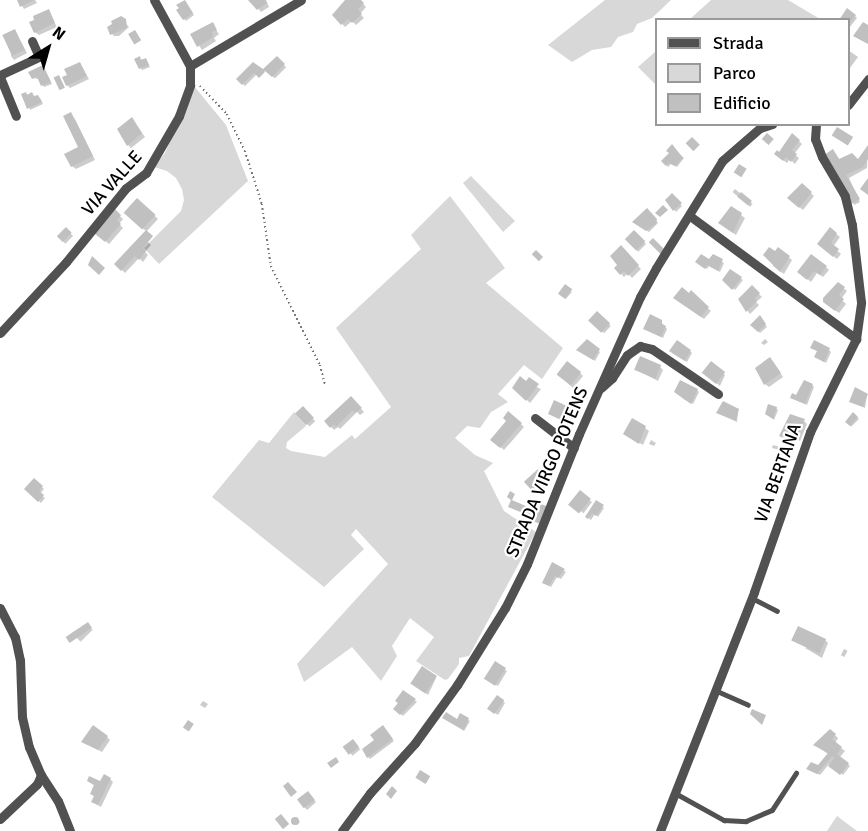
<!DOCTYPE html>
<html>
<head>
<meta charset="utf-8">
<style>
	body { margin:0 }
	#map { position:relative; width:868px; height:831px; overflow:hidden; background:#fff; font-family:Signika,sans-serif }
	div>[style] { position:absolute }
	.green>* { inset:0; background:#d8d8d8 }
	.shadow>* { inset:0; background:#0003; transform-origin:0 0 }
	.building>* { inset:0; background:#c0c0c0; transform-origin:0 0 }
	.round { border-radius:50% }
	.path>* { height:1.5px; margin-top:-0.75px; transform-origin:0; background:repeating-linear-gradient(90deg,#737373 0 1.5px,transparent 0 4.5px) }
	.service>* { height:4.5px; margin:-2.25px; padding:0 2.25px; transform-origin:2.25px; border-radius:2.25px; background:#515151 }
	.minor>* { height:9px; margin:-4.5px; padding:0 4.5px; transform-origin:4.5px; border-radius:4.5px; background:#515151 }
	span { translate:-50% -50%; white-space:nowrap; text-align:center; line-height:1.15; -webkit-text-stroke:4.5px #fff; paint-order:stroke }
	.street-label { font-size:18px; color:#000 }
	.legend { position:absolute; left:655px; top:18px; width:195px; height:108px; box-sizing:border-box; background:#fff; border:2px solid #999; margin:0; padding:8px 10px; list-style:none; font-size:18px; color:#000 }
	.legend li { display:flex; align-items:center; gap:12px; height:30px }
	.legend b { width:30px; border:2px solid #999 }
	.north { position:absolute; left:18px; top:18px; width:60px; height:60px; -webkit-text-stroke:4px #fff; paint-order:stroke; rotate:37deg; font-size:16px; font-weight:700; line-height:24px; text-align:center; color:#000 }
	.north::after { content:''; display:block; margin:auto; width:21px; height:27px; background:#000; clip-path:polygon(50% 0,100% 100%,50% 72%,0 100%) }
</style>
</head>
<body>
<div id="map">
	<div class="green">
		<i style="clip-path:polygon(605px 0,671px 0,652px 18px,637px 24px,633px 32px,618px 37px,611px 47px,592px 50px,572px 62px,548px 45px)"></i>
		<i style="clip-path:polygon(711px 0,788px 0,820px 19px,690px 19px)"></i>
		<i style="clip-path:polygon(656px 51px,656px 85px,638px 67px)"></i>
		<i style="clip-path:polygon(194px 86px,226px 125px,248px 181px,159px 264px,144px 248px,181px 211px,184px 200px,182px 189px,176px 178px,167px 171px,154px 167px,165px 153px)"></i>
		<i style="clip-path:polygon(471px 176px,515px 221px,503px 232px,463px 183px)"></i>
		<i style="clip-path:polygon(450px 196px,505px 268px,486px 283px,563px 348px,542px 379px,524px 365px,498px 394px,508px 402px,491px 412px,480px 428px,467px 426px,455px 438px,475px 455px,493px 463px,484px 471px,504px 511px,536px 532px,469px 656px,459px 658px,459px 664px,448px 679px,445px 680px,416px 661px,434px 637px,410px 618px,392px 646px,397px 656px,381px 681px,352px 647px,304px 682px,297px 664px,388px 564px,356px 529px,351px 535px,364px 549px,324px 587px,212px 497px,259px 440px,269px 443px,294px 412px,306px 426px,287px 442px,286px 448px,291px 451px,325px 457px,352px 435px,355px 439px,391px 407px,336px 328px,421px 249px,411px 235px)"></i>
		<i style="clip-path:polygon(837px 816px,857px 831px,827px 831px)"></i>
	</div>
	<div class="shadow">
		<i style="clip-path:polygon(18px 0,35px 0,37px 3px,24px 9px)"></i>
		<i style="clip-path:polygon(252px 0,266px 0,269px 7px,261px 12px)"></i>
		<i style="clip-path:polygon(350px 0,360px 0,366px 7px,360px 14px,364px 18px,356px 25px,352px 21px,345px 27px,334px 15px)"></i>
		<i style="clip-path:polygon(186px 3px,194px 15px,186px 21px,184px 19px)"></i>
		<i style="clip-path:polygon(48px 11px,57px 27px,39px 35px,35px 32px)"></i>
		<i style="clip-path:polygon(855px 16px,857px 18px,849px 28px,848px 20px)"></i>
		<i style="clip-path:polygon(121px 18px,129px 27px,119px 36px,114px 36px,112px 34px)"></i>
		<i style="clip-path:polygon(212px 24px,219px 34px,214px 38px,216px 41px,202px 50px,192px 34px)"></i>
		<i style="clip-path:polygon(15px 31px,27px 53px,14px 60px,11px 56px)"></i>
		<i style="clip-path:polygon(848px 50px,858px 57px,850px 68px,848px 66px)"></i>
		<i style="left:277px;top:58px;width:13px;height:16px;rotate:45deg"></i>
		<i style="clip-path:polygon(146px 59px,150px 67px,142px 70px,136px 60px)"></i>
		<i style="clip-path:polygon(80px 64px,89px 79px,70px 88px,67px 85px)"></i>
		<i style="clip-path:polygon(43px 67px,52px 84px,44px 87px,39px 79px,33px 78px)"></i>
		<i style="clip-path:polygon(258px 69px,265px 72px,260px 77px,257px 74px,245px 86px,238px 79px)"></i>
		<i style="clip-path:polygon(26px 94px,40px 98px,43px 104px,30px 110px)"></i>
		<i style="clip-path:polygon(74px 117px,95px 160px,76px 169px,72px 166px,80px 148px)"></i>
		<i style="clip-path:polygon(134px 122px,145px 137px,131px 148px,128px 145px)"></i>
		<i style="clip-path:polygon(799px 141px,802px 144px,794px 154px,799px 158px,795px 164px,790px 159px,787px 163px,779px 157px,779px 154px)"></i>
		<i style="clip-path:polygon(672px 147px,684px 158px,677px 167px,671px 164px,668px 167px,663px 161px,671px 153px)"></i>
		<i style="clip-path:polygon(868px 148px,867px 168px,849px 178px,860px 202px,854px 205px,833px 151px,840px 160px,859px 161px)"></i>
		<i style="clip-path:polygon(802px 185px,814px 196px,803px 210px,789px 198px)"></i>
		<i style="left:735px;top:189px;width:23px;height:4px;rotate:40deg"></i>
		<i style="clip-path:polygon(672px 195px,682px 206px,676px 212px,667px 200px)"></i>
		<i style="clip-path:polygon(138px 200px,158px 219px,146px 232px,152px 237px,148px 242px,151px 245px,145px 252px,148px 255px,143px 262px,139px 258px,125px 273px,116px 264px,146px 231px,126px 213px)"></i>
		<i style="clip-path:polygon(731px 208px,745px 218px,736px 235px,723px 226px)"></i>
		<i style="clip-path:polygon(113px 209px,123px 219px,119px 224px,123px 228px,109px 244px,96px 233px)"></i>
		<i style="clip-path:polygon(647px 211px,658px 223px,649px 232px,636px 224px)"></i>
		<i style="left:66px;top:229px;width:10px;height:11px;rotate:45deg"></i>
		<i style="clip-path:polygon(830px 229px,840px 237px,833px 247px,841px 254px,837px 259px,822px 247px)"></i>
		<i style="left:634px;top:232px;width:17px;height:11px;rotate:45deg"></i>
		<i style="clip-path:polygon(621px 247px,641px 269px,632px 278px,628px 273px,624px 277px,616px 268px,620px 265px)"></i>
		<i style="clip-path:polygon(778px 249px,792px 260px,784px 274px,773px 266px)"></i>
		<i style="clip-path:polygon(713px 256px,724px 263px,720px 272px,709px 266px,707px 269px,699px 264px,709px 261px)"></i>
		<i style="clip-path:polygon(826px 267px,829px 270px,823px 277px,817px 273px,811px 282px,799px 272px)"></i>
		<i style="clip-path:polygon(730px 271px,743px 280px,735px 290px,724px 280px)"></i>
		<i style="clip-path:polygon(838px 284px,847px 291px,841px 299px,846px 304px,839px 313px,828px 305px)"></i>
		<i style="left:565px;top:286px;width:9px;height:9px;rotate:41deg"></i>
		<i style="clip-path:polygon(752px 287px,762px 297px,756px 302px,759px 305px,750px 314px,739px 299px)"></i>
		<i style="clip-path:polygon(691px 293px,711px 311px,704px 319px,678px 301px)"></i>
		<i style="left:597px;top:313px;width:19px;height:10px;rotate:43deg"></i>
		<i style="clip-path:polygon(760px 317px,767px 327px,760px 333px,752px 325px)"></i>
		<i style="clip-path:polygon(661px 322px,667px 329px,663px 338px,647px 330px)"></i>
		<i style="clip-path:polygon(765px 339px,768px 342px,764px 345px,761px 343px)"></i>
		<i style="clip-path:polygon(587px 341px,600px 352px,595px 361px,580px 351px)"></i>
		<i style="clip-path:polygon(829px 350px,831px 352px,826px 363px,816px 357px)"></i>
		<i style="clip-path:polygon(690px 351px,692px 353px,687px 362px,672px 353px)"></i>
		<i style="clip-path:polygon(773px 362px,783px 377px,769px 387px,765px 384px)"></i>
		<i style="clip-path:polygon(711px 363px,725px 375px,720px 386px,704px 373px)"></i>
		<i style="clip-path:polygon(660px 367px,663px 370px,658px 381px,635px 369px)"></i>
		<i style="clip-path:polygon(580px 373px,583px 376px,573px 388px,561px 377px)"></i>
		<i style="clip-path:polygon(527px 383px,541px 389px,530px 403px,514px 387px)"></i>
		<i style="clip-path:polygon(812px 385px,814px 387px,807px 405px,792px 398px,797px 397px,800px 387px)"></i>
		<i style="clip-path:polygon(697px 390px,699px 392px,693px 404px,682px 398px)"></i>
		<i style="clip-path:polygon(867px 395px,865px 408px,851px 402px)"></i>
		<i style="clip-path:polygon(351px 398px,364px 412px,360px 415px,357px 412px,340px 429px,338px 427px,334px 430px,326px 421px)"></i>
		<i style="left:303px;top:408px;width:18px;height:8px;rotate:47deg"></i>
		<i style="clip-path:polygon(569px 408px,570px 410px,567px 419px,562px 417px,561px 420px,550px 414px)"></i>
		<i style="clip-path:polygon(776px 408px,778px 410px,774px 420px,767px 414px)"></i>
		<i style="clip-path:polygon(738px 410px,737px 422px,718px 413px)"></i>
		<i style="clip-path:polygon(509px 413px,524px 427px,504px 450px,492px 440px,508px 422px)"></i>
		<i style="left:854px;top:414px;width:7px;height:11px;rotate:45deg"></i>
		<i style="clip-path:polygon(804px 421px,807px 424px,800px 441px,795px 439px,794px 443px,781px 436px)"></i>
		<i style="clip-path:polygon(645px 428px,649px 431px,643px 445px,625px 434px)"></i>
		<i style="clip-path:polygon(651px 440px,656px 443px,654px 446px,649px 444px)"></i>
		<i style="clip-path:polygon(773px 445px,780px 447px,780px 450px,772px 448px)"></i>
		<i style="left:538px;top:471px;width:16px;height:16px;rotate:47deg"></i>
		<i style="clip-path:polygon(34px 480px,44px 489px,40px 494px,45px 498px,41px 503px,26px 488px)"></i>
		<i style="left:580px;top:493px;width:15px;height:14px;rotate:37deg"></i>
		<i style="clip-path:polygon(596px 502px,604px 508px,598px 517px,595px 514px,591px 520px,587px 517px)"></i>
		<i style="clip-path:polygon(553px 564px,566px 572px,561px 579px,557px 577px,551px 587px,546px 584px)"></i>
		<i style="left:87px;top:624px;width:8px;height:17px;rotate:45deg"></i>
		<i style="clip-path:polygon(825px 640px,828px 643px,822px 658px,805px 648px)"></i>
		<i style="left:844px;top:649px;width:4px;height:7px;rotate:27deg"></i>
		<i style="clip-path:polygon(496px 663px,507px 671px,498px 686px,488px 680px)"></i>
		<i style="clip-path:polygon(422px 668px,436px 678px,428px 695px,412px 683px)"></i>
		<i style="clip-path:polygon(403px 692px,417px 702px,403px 716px,395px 709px)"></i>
		<i style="clip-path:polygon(497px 697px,505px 703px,498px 715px,492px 711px)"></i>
		<i style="clip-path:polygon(203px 701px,208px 704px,205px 708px,200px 705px)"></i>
		<i style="clip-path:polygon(446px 720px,468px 720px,470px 721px,464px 731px)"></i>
		<i style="clip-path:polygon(384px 729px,394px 741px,370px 759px,368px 757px,376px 740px)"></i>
		<i style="clip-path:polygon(835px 735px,838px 738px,835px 743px,845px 751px,840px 757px,850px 766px,843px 775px,829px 764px,820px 775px,809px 770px,818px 767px,828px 754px,815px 745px)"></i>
		<i style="clip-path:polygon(107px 737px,110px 740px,102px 752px,83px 742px)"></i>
		<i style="left:353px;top:741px;width:11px;height:10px;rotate:49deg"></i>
		<i style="clip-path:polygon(110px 779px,113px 782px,101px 807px,92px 802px,95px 797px,92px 794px,95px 786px,88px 781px,101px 783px)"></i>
		<i style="left:308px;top:793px;width:12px;height:12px;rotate:48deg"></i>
		<i style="clip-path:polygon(296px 818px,300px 822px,297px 825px,292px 822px)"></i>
	</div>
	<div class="building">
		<i style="clip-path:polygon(17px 0,34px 0,20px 7px)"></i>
		<i style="clip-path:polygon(185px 0,193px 13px,183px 20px,176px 10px,179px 8px,176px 5px)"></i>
		<i style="clip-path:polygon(248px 0,265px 0,267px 3px,257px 10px)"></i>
		<i style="clip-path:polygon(345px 0,361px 0,364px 3px,358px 9px,362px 14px,352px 23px,348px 19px,341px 25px,332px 15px)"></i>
		<i style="clip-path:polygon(847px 8px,856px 15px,848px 25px,848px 20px,839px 20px)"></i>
		<i style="clip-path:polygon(49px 9px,55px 23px,34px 33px,29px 22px,34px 20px,33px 16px)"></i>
		<i style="clip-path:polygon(121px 16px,126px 19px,127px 28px,110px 35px,107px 27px,112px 24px,111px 21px)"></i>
		<i style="clip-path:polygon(213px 22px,217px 30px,212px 32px,213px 37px,197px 47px,190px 34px)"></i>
		<i style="clip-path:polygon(863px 22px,868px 25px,868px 44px,853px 36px)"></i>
		<i style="left:15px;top:29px;width:23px;height:14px;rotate:65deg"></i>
		<i style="left:135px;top:30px;width:12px;height:8px;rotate:59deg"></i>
		<i style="clip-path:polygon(140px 56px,141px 60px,146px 58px,149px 65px,139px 69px,134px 59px)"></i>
		<i style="clip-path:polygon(277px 56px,285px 64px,272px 77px,265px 71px,259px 78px,254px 73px,242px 85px,236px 79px,253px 62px,263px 69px)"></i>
		<i style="clip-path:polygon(80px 62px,87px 76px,66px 86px,62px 77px,67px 75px,64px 69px)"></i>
		<i style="clip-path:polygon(43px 65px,51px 82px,41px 86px,37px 77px,32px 79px,28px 72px)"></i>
		<i style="left:59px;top:75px;width:14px;height:6px;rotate:65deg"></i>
		<i style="clip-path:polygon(26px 92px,27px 95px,32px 92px,34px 96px,38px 95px,42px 102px,27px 109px,21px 94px)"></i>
		<i style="clip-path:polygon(71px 112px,93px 156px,71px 167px,64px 154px,78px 147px,63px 116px)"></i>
		<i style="clip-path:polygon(132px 117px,142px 133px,127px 146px,117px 129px)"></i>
		<i style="left:837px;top:127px;width:19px;height:10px;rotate:32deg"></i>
		<i style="left:767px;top:133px;width:9px;height:8px;rotate:41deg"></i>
		<i style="clip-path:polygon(792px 133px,800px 140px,792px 150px,797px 154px,791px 162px,786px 157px,783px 161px,774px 154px,777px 150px,779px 152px)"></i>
		<i style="left:692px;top:137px;width:11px;height:9px;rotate:45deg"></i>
		<i style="clip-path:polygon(672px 144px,683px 158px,675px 166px,669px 163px,666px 166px,661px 161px,669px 153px,666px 151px)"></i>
		<i style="clip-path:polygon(868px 145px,868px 159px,863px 167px,846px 175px,860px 199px,851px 204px,824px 155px,833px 149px,839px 159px,852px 153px,858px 159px)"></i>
		<i style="left:739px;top:164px;width:9px;height:10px;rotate:32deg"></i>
		<i style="clip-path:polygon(868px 178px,868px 195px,860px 189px)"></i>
		<i style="clip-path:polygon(802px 183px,812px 192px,799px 208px,787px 198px)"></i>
		<i style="left:741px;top:192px;width:14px;height:6px;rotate:39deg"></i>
		<i style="clip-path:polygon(672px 193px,682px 203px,673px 211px,665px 200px)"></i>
		<i style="left:137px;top:198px;width:25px;height:20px;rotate:42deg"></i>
		<i style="clip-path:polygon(663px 205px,668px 210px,660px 217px,655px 213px)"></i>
		<i style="clip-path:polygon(731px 206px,742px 213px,733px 233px,718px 223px)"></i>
		<i style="clip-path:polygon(113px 207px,121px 215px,117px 220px,121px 224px,105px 242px,94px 233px)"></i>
		<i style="clip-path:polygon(647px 208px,657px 219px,656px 224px,646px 231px,632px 222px)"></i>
		<i style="left:66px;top:227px;width:8px;height:13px;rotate:45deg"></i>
		<i style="clip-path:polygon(830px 227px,837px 233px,831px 243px,839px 249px,833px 257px,817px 244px)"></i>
		<i style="clip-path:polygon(146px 230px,153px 236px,143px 248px,146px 251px,139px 260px,135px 256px,121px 271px,114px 264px)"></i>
		<i style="left:634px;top:230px;width:16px;height:13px;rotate:45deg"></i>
		<i style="left:653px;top:238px;width:17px;height:6px;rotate:45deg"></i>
		<i style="clip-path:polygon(621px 245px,639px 265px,628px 276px,624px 271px,620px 275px,614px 268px,617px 265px,610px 256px)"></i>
		<i style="clip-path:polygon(769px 247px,775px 251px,778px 247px,790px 256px,780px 272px,763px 255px)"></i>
		<i style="left:536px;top:250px;width:10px;height:6px;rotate:45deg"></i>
		<i style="clip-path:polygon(701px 254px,709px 259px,713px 254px,723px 259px,718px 271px,707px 265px,705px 269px,695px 262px)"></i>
		<i style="clip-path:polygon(811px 254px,827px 266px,820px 275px,814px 271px,807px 280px,797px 272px)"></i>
		<i style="clip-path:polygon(92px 256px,105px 268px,99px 275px,88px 265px)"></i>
		<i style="clip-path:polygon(730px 269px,742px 277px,732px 290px,722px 280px)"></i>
		<i style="clip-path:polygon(838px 282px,845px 287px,839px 295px,844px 299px,835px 311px,823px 302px,823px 298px)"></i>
		<i style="left:565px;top:284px;width:9px;height:12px;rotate:36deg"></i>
		<i style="clip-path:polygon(752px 285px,760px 293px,755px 298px,757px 301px,746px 312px,738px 299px)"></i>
		<i style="clip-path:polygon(682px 287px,689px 293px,691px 290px,709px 307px,701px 317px,673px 298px)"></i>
		<i style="left:597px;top:311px;width:18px;height:13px;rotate:43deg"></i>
		<i style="clip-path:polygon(650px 314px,662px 320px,662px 324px,666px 326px,661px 337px,643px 329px)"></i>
		<i style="clip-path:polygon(760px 315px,766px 324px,758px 332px,750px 325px)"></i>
		<i style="clip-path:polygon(587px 339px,600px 349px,593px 360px,576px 350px)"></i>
		<i style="clip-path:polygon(677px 340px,691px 350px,685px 361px,669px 351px)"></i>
		<i style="clip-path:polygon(814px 340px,830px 348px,824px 362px,814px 357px,817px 351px,810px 348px)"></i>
		<i style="left:640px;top:356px;width:23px;height:15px;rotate:23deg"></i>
		<i style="clip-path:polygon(770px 357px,781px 373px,764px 385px,755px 368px)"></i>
		<i style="left:567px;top:361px;width:18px;height:17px;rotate:38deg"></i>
		<i style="left:711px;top:361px;width:18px;height:15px;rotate:38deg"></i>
		<i style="clip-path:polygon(520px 376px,526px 381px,529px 377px,539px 384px,526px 401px,512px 388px)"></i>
		<i style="clip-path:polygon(680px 380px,698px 389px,691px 404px,674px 392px)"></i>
		<i style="clip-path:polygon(804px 380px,813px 384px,805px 404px,790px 398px,792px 393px,796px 395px)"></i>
		<i style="clip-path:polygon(855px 387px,868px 394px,863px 407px,849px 402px)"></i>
		<i style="clip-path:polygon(351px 396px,362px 408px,355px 413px,353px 410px,336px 427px,334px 424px,330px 428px,324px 421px)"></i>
		<i style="clip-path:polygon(554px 400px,569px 407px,565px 418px,560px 416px,559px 419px,548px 414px)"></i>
		<i style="clip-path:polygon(723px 401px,739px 409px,736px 421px,716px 413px)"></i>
		<i style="clip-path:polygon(768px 404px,777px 407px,773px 419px,765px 414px)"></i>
		<i style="left:303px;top:406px;width:16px;height:11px;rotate:47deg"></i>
		<i style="clip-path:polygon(508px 411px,522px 423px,500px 448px,490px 440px,506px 421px,503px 418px)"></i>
		<i style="clip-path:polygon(853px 412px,858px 417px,850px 426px,845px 422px)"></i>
		<i style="clip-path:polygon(790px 414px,805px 419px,797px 438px,792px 436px,790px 441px,779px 436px)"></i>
		<i style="clip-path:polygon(632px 418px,646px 426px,639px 444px,623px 434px)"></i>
		<i style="left:538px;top:469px;width:15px;height:19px;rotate:48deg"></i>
		<i style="clip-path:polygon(34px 478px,43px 486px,39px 491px,44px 495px,38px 502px,24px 489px)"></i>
		<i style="left:580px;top:490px;width:14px;height:19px;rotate:39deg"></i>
		<i style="clip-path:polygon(510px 491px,515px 494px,512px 500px,528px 507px,538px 511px,541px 504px,549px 507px,540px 524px,533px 521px,535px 518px,508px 507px,511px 500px,507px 497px)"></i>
		<i style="clip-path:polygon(596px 500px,604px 505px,596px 516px,592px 513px,588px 519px,585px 517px)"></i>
		<i style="clip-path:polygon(552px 562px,565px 569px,558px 578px,555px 576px,549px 586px,542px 583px)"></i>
		<i style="left:88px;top:622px;width:7px;height:27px;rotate:56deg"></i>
		<i style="left:798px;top:626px;width:31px;height:16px;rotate:25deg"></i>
		<i style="left:495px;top:661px;width:13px;height:21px;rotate:32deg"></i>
		<i style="left:422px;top:666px;width:18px;height:21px;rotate:34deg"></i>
		<i style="clip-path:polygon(403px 690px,416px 699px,400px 715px,393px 709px,398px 703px,395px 701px)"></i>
		<i style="left:497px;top:695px;width:9px;height:17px;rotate:36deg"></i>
		<i style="clip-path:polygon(752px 709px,766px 715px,762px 725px,750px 714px)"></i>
		<i style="clip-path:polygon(446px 712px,457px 719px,460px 713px,469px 718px,464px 730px,442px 718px)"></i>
		<i style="left:188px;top:720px;width:7px;height:9px;rotate:34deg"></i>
		<i style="clip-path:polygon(93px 725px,108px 736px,98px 750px,81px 742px)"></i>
		<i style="clip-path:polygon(383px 725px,393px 739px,367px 758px,362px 749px,374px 740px,370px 735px)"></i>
		<i style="clip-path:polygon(830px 729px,836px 734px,832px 739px,842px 747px,837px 754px,849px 763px,840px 775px,828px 766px,834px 758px,832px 756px,817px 774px,806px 769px,811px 762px,818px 765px,828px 753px,813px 745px)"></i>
		<i style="left:353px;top:739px;width:10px;height:13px;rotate:53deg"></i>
		<i style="clip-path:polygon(336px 757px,339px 762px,331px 768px,327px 763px)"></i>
		<i style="left:420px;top:770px;width:12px;height:9px;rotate:31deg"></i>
		<i style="clip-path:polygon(104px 774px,111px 778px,98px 805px,91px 802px,94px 796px,90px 794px,94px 785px,87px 781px,89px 776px,100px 781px)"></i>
		<i style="clip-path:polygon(288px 782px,297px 792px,291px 797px,283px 786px)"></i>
		<i style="clip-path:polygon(392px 786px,397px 791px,391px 799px,386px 794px)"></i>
		<i style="left:308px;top:791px;width:11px;height:14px;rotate:52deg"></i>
		<i style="left:281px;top:814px;width:13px;height:8px;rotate:51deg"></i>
		<i class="round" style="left:291px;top:817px;width:8px;height:8px"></i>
	</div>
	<div class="path">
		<i style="left:200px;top:86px;width:39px;rotate:46deg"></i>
		<i style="left:227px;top:114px;width:41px;rotate:64.1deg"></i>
		<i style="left:245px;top:151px;width:56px;rotate:72.2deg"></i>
		<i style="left:262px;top:204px;width:63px;rotate:81.7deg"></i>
		<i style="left:271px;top:266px;width:110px;rotate:63.7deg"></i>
		<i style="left:320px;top:365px;width:20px;rotate:75deg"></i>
	</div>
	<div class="service">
		<i style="left:752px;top:598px;width:28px;rotate:27deg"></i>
		<i style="left:715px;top:690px;width:36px;rotate:24deg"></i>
		<i style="left:677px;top:794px;width:54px;rotate:29deg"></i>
		<i style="left:724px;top:820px;width:22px;rotate:3deg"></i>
		<i style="left:746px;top:821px;width:28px;rotate:-23deg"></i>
		<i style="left:772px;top:810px;width:44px;rotate:-57deg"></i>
	</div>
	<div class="minor">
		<i style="left:32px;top:41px;width:17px;rotate:66deg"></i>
		<i style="left:190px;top:66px;width:129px;rotate:-30.7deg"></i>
		<i style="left:0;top:75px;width:47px;rotate:-24.9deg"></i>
		<i style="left:0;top:77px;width:42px;rotate:67.7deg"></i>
		<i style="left:848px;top:105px;width:33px;rotate:-52deg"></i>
		<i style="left:690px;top:216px;width:207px;rotate:36.5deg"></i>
		<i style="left:0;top:333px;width:97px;rotate:-47.1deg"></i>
		<i style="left:66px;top:262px;width:95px;rotate:-51deg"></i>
		<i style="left:126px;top:188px;width:25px;rotate:-37deg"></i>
		<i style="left:146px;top:173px;width:66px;rotate:-59.9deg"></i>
		<i style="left:179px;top:116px;width:33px;rotate:-70deg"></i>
		<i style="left:190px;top:85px;width:19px;rotate:-90deg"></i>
		<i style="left:190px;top:66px;width:75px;rotate:-118.6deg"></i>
		<i style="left:601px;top:388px;width:15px;rotate:-42deg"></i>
		<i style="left:612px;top:378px;width:27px;rotate:-57deg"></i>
		<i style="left:627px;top:355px;width:16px;rotate:-35deg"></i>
		<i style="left:640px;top:346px;width:12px;rotate:14deg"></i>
		<i style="left:652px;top:349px;width:80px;rotate:34.3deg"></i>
		<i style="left:535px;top:418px;width:49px;rotate:37.6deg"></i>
		<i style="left:0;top:608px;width:33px;rotate:63deg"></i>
		<i style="left:15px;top:637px;width:24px;rotate:78deg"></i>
		<i style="left:20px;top:660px;width:57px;rotate:88deg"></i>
		<i style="left:22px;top:717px;width:31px;rotate:77deg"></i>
		<i style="left:29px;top:747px;width:30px;rotate:67deg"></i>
		<i style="left:41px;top:775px;width:31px;rotate:57deg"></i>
		<i style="left:58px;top:801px;width:32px;rotate:68deg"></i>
		<i style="left:0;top:819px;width:51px;rotate:-43.4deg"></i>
		<i style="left:37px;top:784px;width:10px;rotate:-66deg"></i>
		<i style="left:342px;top:831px;width:47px;rotate:-53.6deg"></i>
		<i style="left:370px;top:793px;width:67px;rotate:-48deg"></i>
		<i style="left:415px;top:743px;width:72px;rotate:-54.1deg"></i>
		<i style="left:457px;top:685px;width:91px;rotate:-58.1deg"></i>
		<i style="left:505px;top:608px;width:49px;rotate:-63.4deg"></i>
		<i style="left:527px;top:564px;width:140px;rotate:-68.2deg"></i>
		<i style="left:579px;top:434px;width:150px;rotate:-66deg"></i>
		<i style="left:640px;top:297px;width:33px;rotate:-61deg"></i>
		<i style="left:656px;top:268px;width:126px;rotate:-58.3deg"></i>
		<i style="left:722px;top:161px;width:50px;rotate:-41deg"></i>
		<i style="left:760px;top:128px;width:13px;rotate:-18deg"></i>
		<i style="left:660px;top:831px;width:257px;rotate:-68.5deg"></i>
		<i style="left:754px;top:592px;width:170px;rotate:-70.7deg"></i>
		<i style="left:810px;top:432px;width:104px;rotate:-63.7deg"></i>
		<i style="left:856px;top:339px;width:37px;rotate:-82deg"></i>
		<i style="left:861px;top:302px;width:78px;rotate:-96.7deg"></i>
		<i style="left:852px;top:225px;width:30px;rotate:-104deg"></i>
		<i style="left:845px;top:196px;width:45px;rotate:-120.5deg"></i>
		<i style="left:822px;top:157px;width:19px;rotate:-111deg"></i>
		<i style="left:815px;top:139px;width:14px;rotate:-86deg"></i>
	</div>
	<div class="street-label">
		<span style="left:112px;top:183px;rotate:-48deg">VIA VALLE</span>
		<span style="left:547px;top:472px;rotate:-67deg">STRADA VIRGO POTENS</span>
		<span style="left:778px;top:473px;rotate:-70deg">VIA BERTANA</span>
	</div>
	<ul class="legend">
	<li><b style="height:8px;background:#515151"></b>Strada</li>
	<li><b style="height:16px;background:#d8d8d8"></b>Parco</li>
	<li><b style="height:16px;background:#c0c0c0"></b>Edificio</li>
	</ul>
	<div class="north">N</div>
</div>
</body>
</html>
